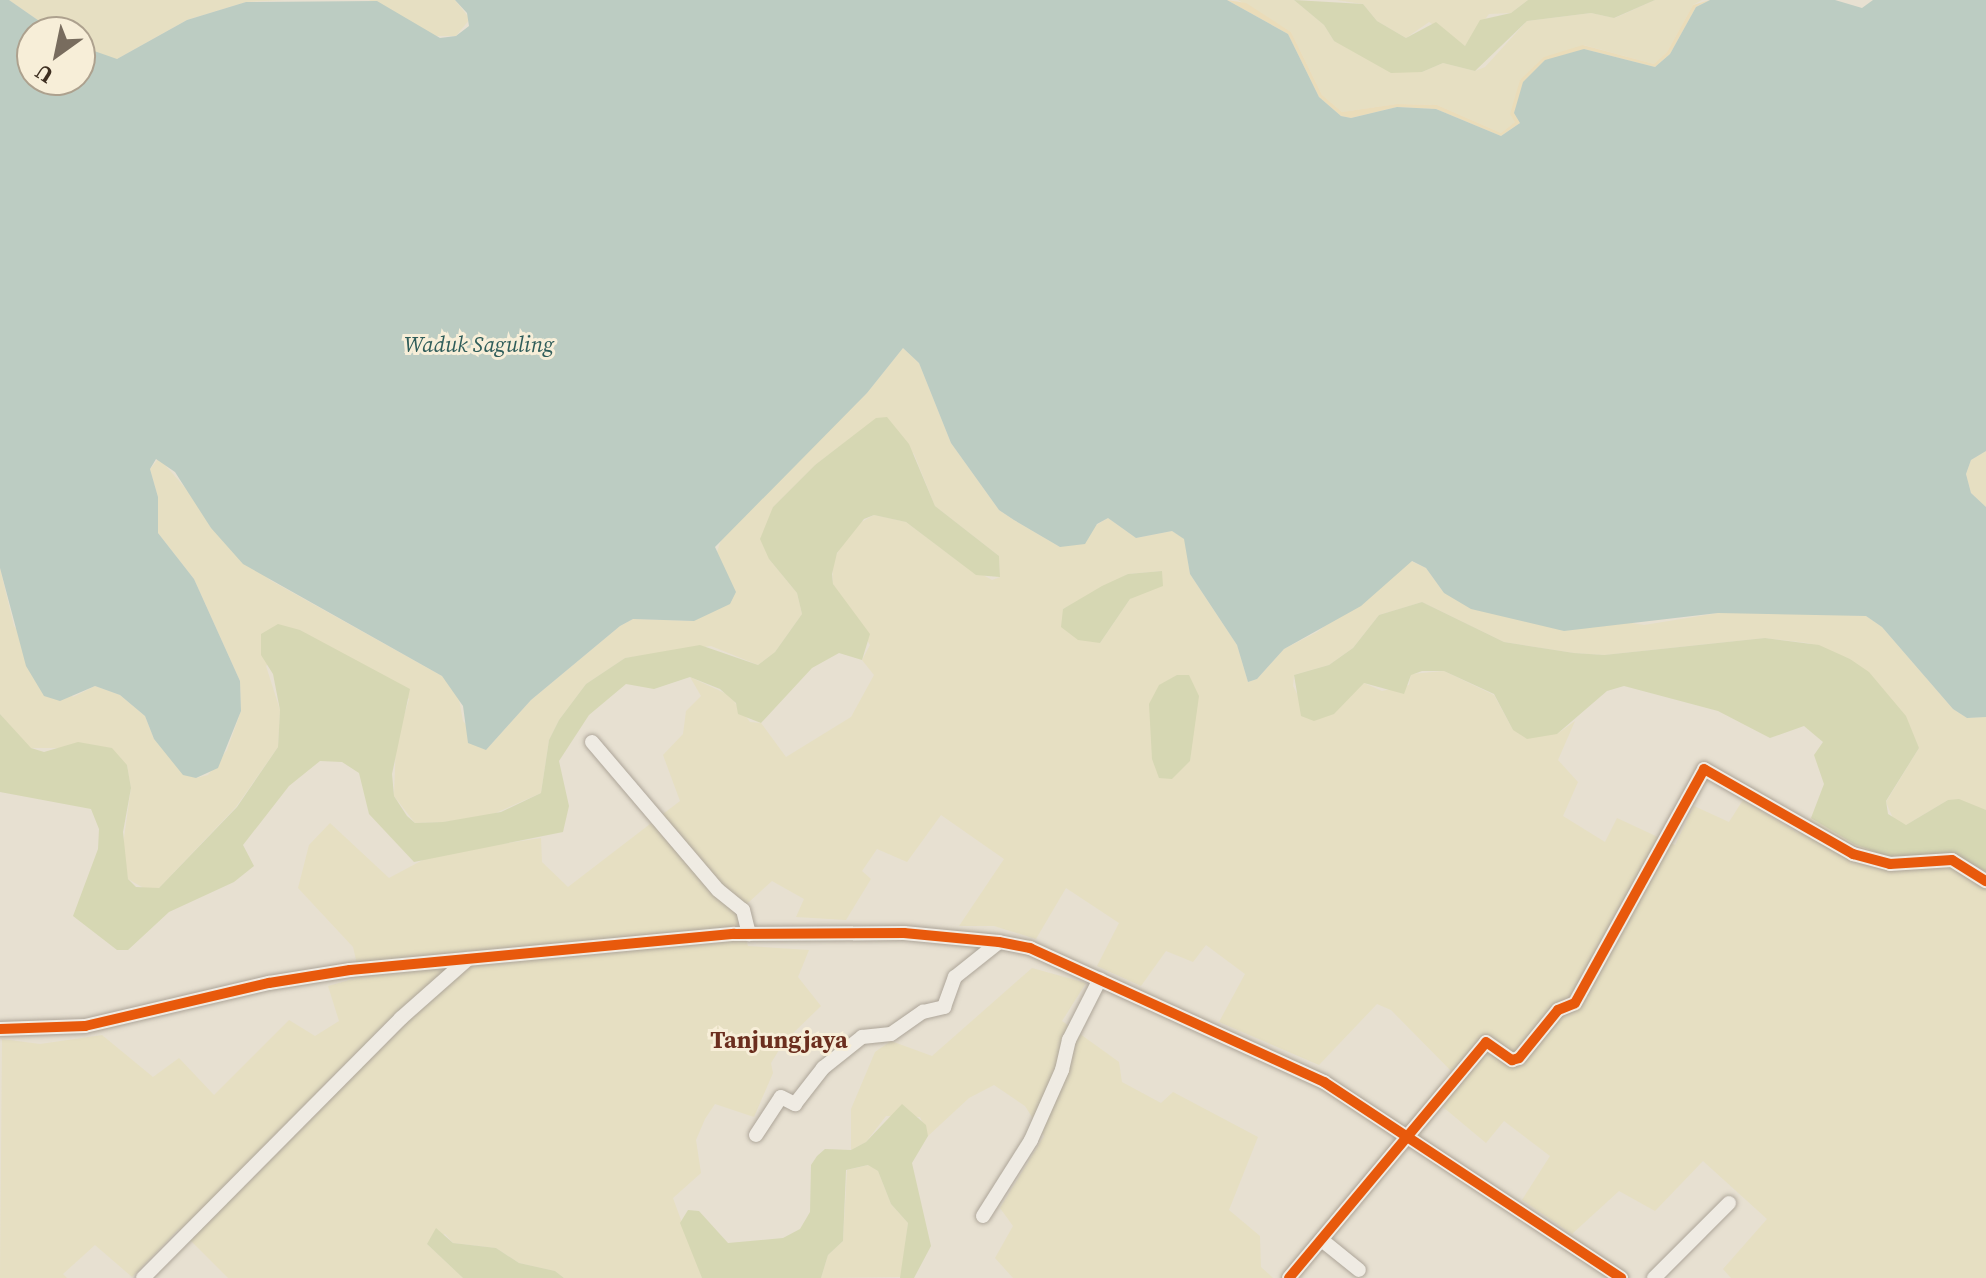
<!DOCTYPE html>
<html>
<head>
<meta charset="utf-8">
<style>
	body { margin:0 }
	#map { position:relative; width:1986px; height:1278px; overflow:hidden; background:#e7e0d1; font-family:"Source Serif 4",serif }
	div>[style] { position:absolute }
	.farmland>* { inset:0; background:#e6dfc2 }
	.green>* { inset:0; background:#d6d7b3 }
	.sand>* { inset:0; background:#eadcb9 }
	.water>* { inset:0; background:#bcccc2 }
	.roads { filter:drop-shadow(0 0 2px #ada599) drop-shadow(0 0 2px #ada599) }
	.minor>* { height:14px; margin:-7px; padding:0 7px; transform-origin:7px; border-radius:7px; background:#efebe3 }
	.cycleway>* { height:10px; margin:-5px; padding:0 5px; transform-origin:5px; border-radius:5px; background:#e8590c }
	span { translate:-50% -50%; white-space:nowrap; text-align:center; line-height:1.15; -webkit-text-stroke:6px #f7eed8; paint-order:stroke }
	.water-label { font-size:22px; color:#2f5d5a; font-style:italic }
	.quarter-label { font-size:24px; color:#6b2e1e; font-weight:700 }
	.north { position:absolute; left:16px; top:16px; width:80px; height:80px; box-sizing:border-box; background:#f7eed8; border:2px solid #ada18e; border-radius:50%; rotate:213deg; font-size:22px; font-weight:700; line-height:32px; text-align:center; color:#3d2e20 }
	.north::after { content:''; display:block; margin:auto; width:28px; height:36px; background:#786c5e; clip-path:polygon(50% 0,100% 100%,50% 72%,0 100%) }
</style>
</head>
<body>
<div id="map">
	<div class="farmland">
		<i style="clip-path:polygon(9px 0,285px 0,246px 2px,187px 20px,117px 59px,108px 60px,80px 46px,80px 32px,55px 32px)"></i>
		<i style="clip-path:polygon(369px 0,455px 0,470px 19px,456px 36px,428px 36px)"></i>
		<i style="clip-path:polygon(1238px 0,1294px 0,1324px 25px,1334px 41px,1422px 72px,1443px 63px,1475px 71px,1485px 67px,1527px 21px,1591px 13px,1615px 18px,1655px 0,1702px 0,1693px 5px,1667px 52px,1654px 64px,1584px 45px,1520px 80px,1515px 122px,1501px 133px,1437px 105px,1397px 104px,1342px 112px,1322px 95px,1291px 32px)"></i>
		<i style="clip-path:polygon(1336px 0,1528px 0,1511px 13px,1489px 14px,1465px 46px,1429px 22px,1406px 38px,1377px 21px,1363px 4px)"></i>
		<i style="clip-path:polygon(evenodd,903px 348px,919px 363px,951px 443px,999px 510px,1014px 520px,1060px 547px,1108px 518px,1136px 538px,1172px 531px,1185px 539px,1190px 574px,1237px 645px,1248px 682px,1257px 679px,1284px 649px,1317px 632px,1411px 561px,1426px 568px,1444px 593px,1644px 625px,1718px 613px,1779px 612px,1866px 616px,1882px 627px,1953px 709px,1967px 718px,1986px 717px,1986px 810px,1948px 800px,1906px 825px,1895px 823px,1886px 802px,1919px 748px,1850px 659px,1808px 643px,1765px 638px,1604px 655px,1574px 653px,1504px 642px,1422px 602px,1379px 615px,1353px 648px,1329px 665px,1294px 675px,1293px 686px,1301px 701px,1364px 683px,1382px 691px,1409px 685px,1411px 674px,1444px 671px,1494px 695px,1513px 730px,1557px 734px,1575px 721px,1558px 760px,1578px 782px,1563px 816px,1605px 842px,1617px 818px,1675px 845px,1694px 806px,1729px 822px,1743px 800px,1798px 833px,1811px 818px,1854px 844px,1956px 856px,1986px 871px,1986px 1278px,1731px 1278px,1723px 1269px,1767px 1219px,1703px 1161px,1655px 1211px,1619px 1191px,1572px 1234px,1522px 1200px,1550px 1156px,1504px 1121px,1486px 1143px,1443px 1107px,1460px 1080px,1391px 1010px,1377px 1004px,1319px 1065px,1219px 1022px,1245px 974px,1206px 945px,1193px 962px,1166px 951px,1141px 986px,1097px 966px,1119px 923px,1066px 888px,1036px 939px,994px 926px,959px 926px,1004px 859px,941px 815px,907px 862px,877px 849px,862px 871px,871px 879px,846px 920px,796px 917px,804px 899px,772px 881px,738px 912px,748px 946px,809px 950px,798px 977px,821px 1006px,784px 1042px,771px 1063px,773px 1073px,754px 1117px,715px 1104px,705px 1119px,696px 1140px,701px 1173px,673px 1198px,702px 1278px,564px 1278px,555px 1271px,519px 1263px,496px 1248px,453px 1243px,445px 1234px,427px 1244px,463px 1278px,228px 1278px,179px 1229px,132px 1277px,95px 1245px,63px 1274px,67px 1278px,0 1278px,2px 1039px,40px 1044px,102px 1035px,153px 1077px,179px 1058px,214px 1095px,289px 1020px,315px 1036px,339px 1021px,328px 986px,360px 977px,353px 947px,298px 888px,309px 845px,330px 823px,389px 878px,434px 854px,541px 838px,542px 862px,568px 887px,680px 801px,663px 755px,683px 734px,686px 711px,701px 696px,690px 677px,729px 695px,750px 722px,761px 723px,786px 757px,851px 717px,874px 675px,862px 660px,870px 645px,833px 584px,832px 562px,854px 526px,874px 515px,906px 522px,958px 561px,992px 580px,1000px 577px,999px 556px,935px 506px,914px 454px,868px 425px,815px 465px,773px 507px,769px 559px,797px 593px,802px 614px,775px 652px,758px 665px,711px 646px,625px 658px,586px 684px,559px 720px,549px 740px,541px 793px,489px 816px,443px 822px,415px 823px,394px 796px,396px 742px,409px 699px,300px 630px,266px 666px,280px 710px,278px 747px,236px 807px,159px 888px,147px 890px,128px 879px,123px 845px,131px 788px,127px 765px,56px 748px,30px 748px,0 714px,0 568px,14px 626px,73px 697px,95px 686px,120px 695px,145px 716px,154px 739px,196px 778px,208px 775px,227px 750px,241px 711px,240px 681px,194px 579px,158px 533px,158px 497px,150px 469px,159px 458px,194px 498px,211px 528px,270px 580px,442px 676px,458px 694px,463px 721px,486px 750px,531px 700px,620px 626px,633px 619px,694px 621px,722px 537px,867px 393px,903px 348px,1162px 571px,1130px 599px,1100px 643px,1063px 609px,1128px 574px,1162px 571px,903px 348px,1192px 728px,1190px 761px,1152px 759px,1152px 736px,1192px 728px)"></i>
		<i style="clip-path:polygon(1986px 451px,1986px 507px,1971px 493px,1966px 474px,1971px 460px)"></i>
		<i style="clip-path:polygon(1032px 968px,1086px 983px,1062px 1021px,1119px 1062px,1122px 1082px,1161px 1103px,1173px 1092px,1258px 1137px,1229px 1210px,1260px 1236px,1261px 1267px,1273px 1278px,1013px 1278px,995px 1258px,1013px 1226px,1000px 1208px,1044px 1136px,1025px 1106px,994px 1085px,969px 1098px,928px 1136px,920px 1117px,886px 1116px,866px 1142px,851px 1150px,851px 1109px,875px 1052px,891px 1041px,932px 1056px)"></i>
		<i style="clip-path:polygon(869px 1165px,878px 1171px,891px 1204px,908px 1223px,901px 1277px,821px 1278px,828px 1255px,843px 1241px,847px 1170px)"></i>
	</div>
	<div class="green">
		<i style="clip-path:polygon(1294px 0,1363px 4px,1377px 21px,1406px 38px,1436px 22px,1465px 46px,1480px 20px,1511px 13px,1528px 0,1655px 0,1614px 18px,1591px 13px,1527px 21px,1475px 71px,1443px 63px,1422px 72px,1391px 73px,1334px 41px,1324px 25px)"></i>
		<i style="clip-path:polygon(887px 417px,909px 444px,935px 506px,999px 556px,1000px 577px,976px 575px,906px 522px,874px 515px,864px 519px,837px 553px,832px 574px,833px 584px,870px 634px,862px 660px,839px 653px,812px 668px,761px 723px,738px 714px,736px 703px,720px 689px,690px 677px,654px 689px,626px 684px,589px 715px,559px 761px,569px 806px,563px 832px,414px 862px,369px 814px,359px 773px,342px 762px,320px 761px,289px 786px,243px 845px,254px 866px,234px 882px,169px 912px,128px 950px,117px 950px,73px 916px,98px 849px,99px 829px,91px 809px,0 792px,0 714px,31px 748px,44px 752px,78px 742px,112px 748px,127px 765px,131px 788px,123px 832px,128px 879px,136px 887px,159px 888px,237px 807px,278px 747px,280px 710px,273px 674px,261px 655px,261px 634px,278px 624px,300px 630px,410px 689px,392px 774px,394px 796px,407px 816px,415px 823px,443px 822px,501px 812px,541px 793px,549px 740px,559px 720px,586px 684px,625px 658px,700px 645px,758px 665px,775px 652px,802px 614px,797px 593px,769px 559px,760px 539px,773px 507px,815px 465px,876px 418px)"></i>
		<i style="clip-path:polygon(1162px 571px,1163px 586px,1130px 599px,1100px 643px,1078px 640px,1061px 627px,1063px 609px,1102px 586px,1128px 574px)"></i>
		<i style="clip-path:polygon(1422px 602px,1504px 642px,1574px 653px,1604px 655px,1765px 638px,1819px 645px,1850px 659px,1869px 672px,1906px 716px,1919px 748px,1886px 801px,1888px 814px,1906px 825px,1948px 800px,1959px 799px,1986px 810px,1986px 871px,1956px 856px,1893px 858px,1854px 844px,1811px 818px,1824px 784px,1814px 755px,1823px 742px,1804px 726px,1770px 738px,1718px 711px,1624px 686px,1607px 691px,1557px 734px,1527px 739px,1513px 730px,1494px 694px,1444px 671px,1422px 671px,1411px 675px,1404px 694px,1364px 683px,1334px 714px,1314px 721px,1301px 716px,1294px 675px,1329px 665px,1353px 648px,1379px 615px)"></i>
		<i style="clip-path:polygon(1177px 675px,1189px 675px,1199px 696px,1190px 761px,1172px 779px,1159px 778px,1152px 759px,1149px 704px,1159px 685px)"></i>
		<i style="clip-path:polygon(902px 1104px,926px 1125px,928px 1136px,912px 1163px,931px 1246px,914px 1278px,900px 1278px,908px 1223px,891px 1204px,878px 1171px,868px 1165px,846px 1170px,843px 1241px,828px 1255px,821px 1278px,702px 1278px,680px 1223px,688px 1210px,699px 1211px,728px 1243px,783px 1238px,800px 1229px,810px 1212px,811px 1165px,817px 1156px,825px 1149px,851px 1150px,866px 1142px)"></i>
		<i style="clip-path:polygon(436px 1228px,453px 1243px,496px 1248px,519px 1263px,555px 1271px,564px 1278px,463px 1278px,427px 1244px)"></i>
	</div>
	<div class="sand">
		<i style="clip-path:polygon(1227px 0,1246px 3px,1291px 32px,1322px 95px,1342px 112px,1397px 104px,1437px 105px,1501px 133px,1515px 122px,1510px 114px,1520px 80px,1544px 57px,1583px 45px,1654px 64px,1667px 52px,1693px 5px,1710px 0,1696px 7px,1670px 54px,1655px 67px,1584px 49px,1520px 123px,1501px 136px,1436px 109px,1397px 107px,1351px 118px,1341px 116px,1319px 97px,1288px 34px)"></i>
	</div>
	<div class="water">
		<i style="clip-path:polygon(0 0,9px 0,55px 32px,32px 32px,32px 80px,80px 80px,80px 46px,117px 59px,187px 20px,246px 2px,377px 1px,440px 38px,456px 36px,469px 26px,467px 13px,455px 0,1227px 0,1288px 34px,1319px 97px,1341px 116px,1351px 118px,1397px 107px,1436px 109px,1501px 136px,1520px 123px,1514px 113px,1523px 82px,1545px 60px,1584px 49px,1655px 67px,1670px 54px,1696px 7px,1710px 0,1835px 0,1862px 8px,1873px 0,1986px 0,1986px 451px,1971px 460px,1966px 474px,1971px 493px,1986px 507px,1986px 717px,1967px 718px,1953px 709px,1882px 627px,1866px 616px,1718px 613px,1564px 631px,1471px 609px,1444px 593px,1426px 568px,1412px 561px,1361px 606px,1284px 649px,1257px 679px,1248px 682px,1237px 645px,1190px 574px,1184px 539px,1172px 531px,1136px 538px,1108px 518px,1097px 524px,1085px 544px,1060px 547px,1014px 520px,999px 510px,951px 443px,919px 363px,903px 348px,867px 393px,715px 547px,736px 592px,730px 604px,694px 621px,633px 619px,620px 626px,531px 700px,486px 750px,468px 743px,463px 706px,442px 676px,243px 564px,211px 528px,175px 472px,156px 459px,150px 469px,158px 497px,158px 533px,194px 579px,240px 681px,241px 711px,218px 768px,196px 778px,183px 775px,154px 739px,145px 716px,120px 695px,95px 686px,60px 701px,44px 696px,26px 666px,0 568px)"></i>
	</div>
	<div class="roads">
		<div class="minor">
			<i style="left:592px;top:742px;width:194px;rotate:49.6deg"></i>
			<i style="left:718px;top:890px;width:32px;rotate:39deg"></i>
			<i style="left:743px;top:910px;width:25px;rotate:76deg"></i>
			<i style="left:0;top:1029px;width:85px;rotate:-2deg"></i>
			<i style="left:85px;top:1026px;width:189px;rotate:-13.2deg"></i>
			<i style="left:269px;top:983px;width:82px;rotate:-9.1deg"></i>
			<i style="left:350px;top:970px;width:386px;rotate:-5.4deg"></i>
			<i style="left:734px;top:934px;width:170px;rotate:-0.3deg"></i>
			<i style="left:904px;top:933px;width:95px;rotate:5.4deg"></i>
			<i style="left:999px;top:942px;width:32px;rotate:11deg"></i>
			<i style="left:1030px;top:948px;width:323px;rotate:24.5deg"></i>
			<i style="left:1324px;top:1082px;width:356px;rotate:33.4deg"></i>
			<i style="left:756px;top:1135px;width:45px;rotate:-56.7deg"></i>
			<i style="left:781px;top:1097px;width:16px;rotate:27deg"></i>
			<i style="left:795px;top:1104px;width:46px;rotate:-52.1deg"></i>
			<i style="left:823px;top:1068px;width:50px;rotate:-38.5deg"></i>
			<i style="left:862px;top:1037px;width:29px;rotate:-6deg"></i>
			<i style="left:891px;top:1034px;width:39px;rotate:-35deg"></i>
			<i style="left:923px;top:1012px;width:22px;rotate:-13deg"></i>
			<i style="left:944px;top:1007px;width:32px;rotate:-70deg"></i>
			<i style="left:955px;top:977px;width:56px;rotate:-38.5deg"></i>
			<i style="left:983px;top:1216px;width:90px;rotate:-57.7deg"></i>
			<i style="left:1031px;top:1140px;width:77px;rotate:-66.1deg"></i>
			<i style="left:1062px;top:1070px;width:31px;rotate:-77deg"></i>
			<i style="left:1069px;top:1040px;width:68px;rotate:-63.1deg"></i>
			<i style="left:1323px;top:1241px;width:46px;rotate:38.9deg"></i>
			<i style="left:143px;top:1278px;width:366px;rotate:-45.2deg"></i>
			<i style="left:401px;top:1018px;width:89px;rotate:-41.4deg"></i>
			<i style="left:1289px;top:1278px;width:307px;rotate:-50.1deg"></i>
			<i style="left:1486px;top:1042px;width:32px;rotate:35deg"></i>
			<i style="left:1512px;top:1060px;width:7px;rotate:-16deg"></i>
			<i style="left:1519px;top:1058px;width:62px;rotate:-50.9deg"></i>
			<i style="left:1558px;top:1010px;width:18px;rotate:-22deg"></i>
			<i style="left:1575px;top:1003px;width:267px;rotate:-61.1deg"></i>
			<i style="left:1704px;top:769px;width:172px;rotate:29.7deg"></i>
			<i style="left:1853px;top:854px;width:38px;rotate:15deg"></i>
			<i style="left:1890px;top:864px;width:62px;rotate:-3.7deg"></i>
			<i style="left:1952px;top:860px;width:40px;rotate:32deg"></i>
			<i style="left:1654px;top:1278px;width:106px;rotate:-45deg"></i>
		</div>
	</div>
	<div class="cycleway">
		<i style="left:0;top:1029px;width:85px;rotate:-2deg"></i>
		<i style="left:85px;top:1026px;width:189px;rotate:-13.2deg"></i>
		<i style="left:269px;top:983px;width:82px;rotate:-9.1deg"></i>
		<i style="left:350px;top:970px;width:386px;rotate:-5.4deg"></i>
		<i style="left:734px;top:934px;width:170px;rotate:-0.3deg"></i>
		<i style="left:904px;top:933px;width:95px;rotate:5.4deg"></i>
		<i style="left:999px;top:942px;width:32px;rotate:11deg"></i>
		<i style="left:1030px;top:948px;width:323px;rotate:24.5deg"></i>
		<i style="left:1324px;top:1082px;width:356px;rotate:33.4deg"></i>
		<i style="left:1289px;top:1278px;width:307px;rotate:-50.1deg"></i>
		<i style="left:1486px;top:1042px;width:32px;rotate:35deg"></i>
		<i style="left:1512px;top:1060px;width:7px;rotate:-16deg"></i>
		<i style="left:1519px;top:1058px;width:62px;rotate:-50.9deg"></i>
		<i style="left:1558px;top:1010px;width:18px;rotate:-22deg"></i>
		<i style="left:1575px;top:1003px;width:267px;rotate:-61.1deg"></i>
		<i style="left:1704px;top:769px;width:172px;rotate:29.7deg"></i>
		<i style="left:1853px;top:854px;width:38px;rotate:15deg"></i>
		<i style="left:1890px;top:864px;width:62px;rotate:-3.7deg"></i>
		<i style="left:1952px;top:860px;width:40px;rotate:32deg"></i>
	</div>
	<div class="water-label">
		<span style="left:479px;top:345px">Waduk Saguling</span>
	</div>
	<div class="quarter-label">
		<span style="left:779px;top:1040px">Tanjungjaya</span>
	</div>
	<div class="north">U</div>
</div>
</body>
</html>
